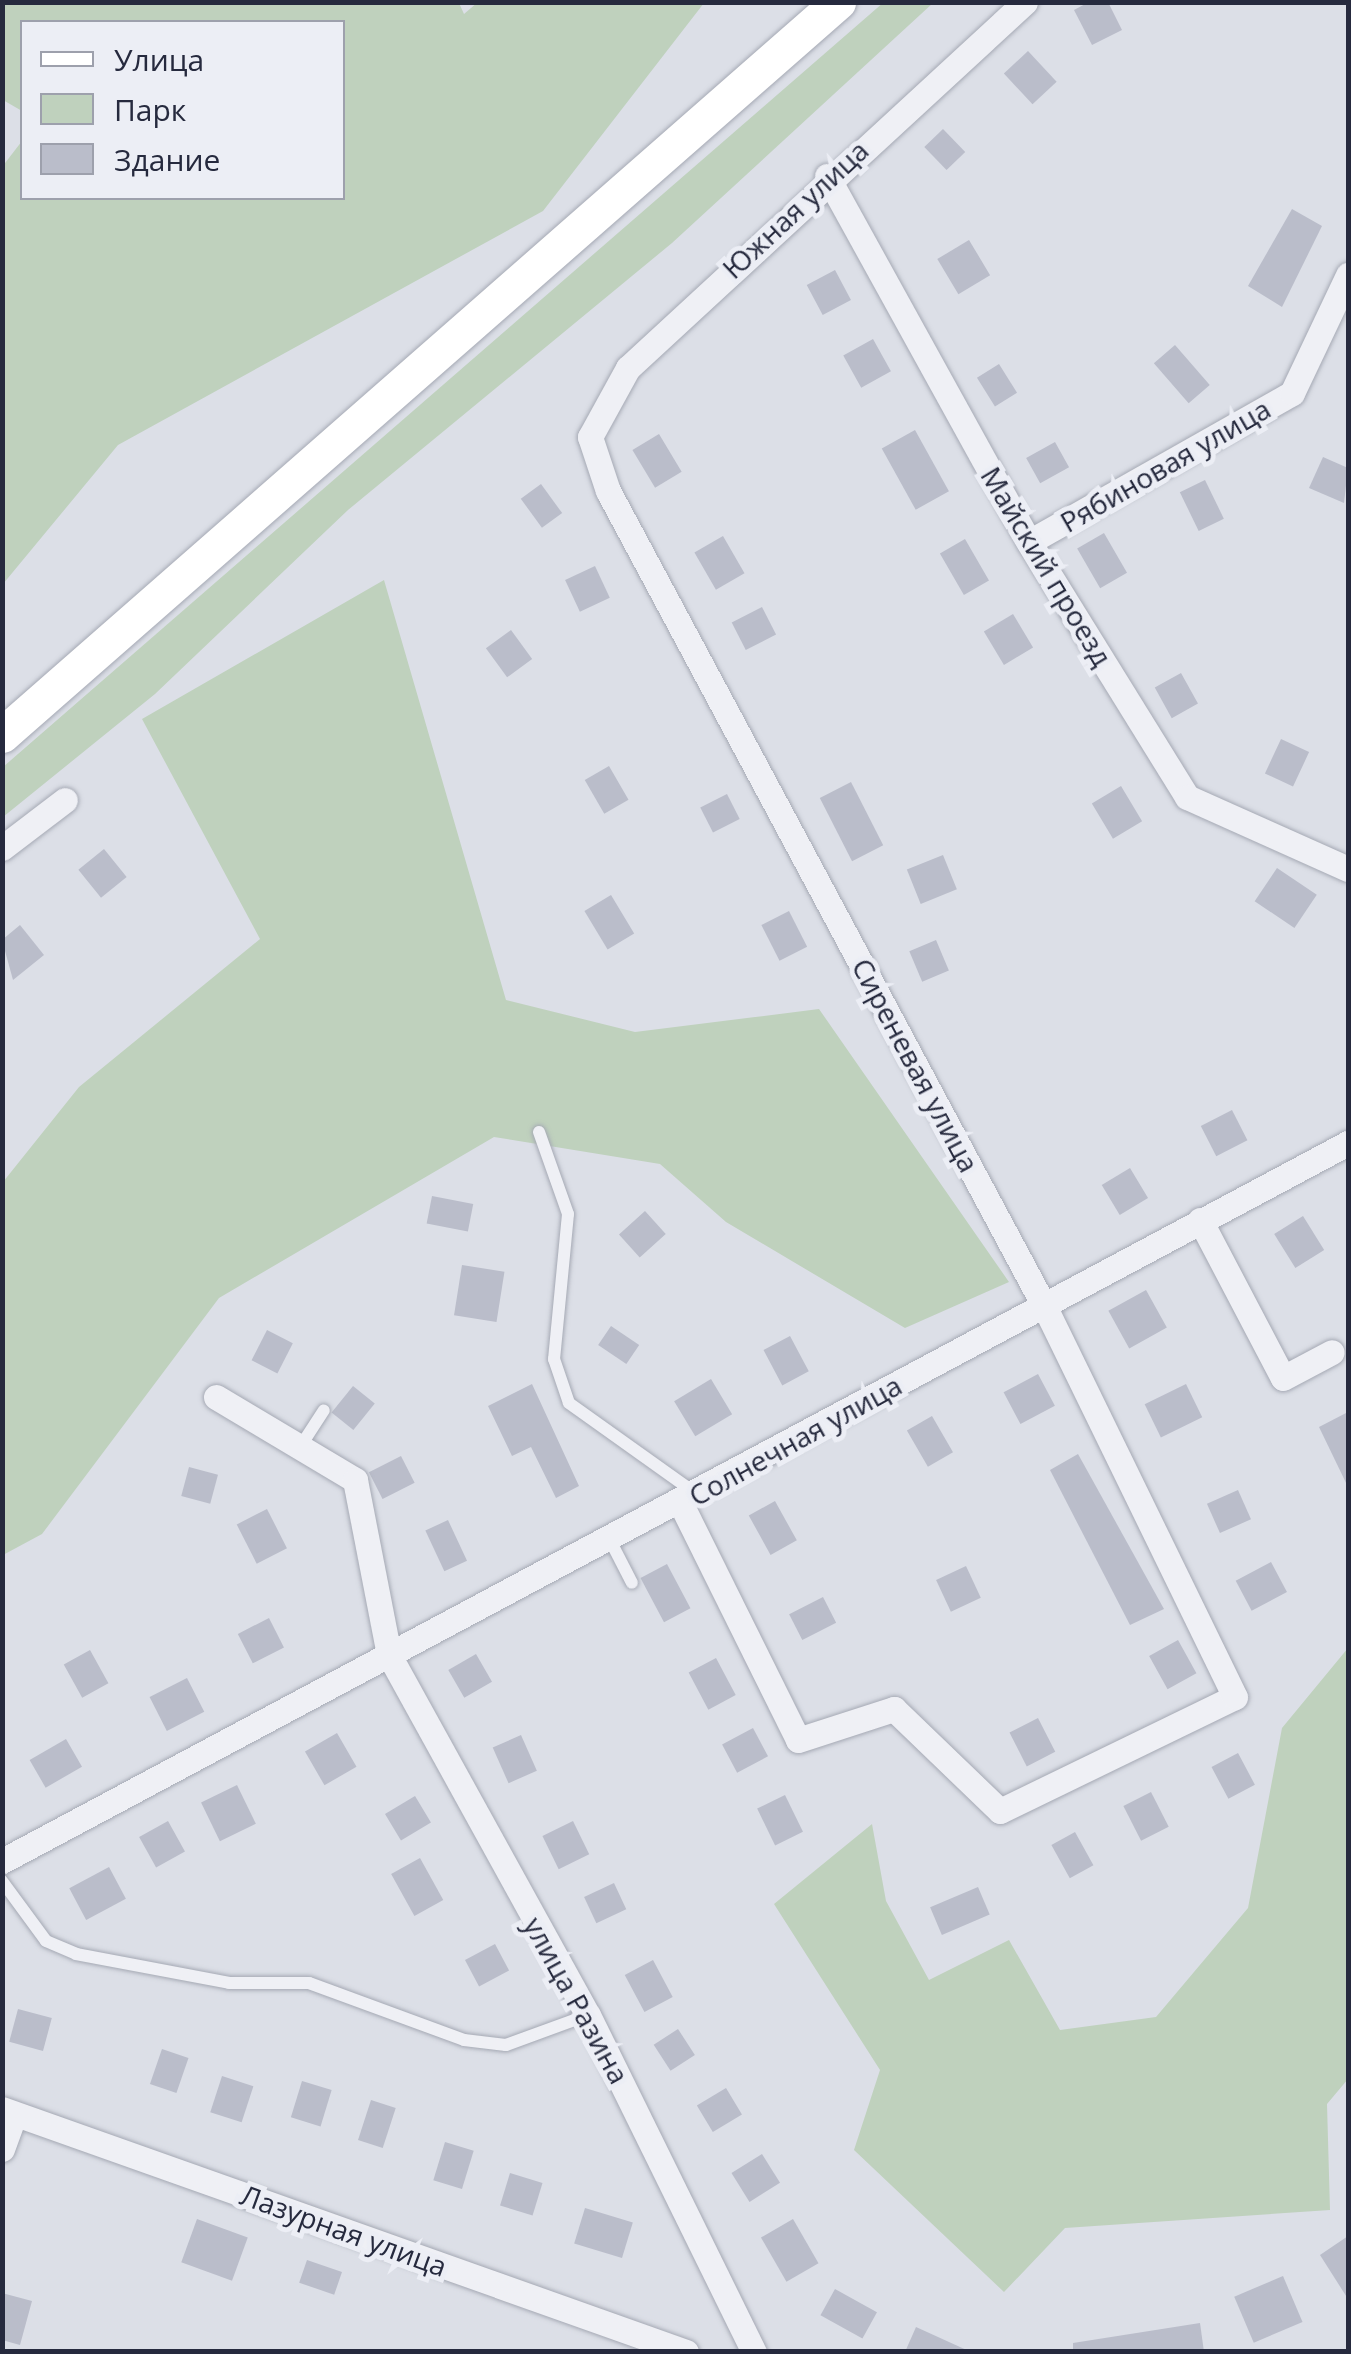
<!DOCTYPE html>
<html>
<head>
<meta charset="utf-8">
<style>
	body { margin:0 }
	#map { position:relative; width:1351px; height:2354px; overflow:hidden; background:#dcdfe7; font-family:"Open Sans",sans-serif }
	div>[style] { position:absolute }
	.green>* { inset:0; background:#bfd1bd }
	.building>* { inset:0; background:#babdca; transform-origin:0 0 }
	.roads { filter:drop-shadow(0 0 2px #a5a9b4) drop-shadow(0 0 2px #a5a9b4) }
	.lane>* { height:12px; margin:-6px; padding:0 6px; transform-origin:6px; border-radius:6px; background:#eff0f5 }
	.street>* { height:25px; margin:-12.5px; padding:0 12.5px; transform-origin:12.5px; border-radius:12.5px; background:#eff0f5 }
	.secondary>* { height:35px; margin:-17.5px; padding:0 17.5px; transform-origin:17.5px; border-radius:17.5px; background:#fff }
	span { translate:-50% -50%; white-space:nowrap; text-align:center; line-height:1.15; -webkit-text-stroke:10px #eceef5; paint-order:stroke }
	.street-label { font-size:28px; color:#262a3e }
	.frame { position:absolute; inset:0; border:5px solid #262a3e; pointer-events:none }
	.legend { position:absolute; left:20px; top:20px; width:325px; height:180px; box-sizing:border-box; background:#eceef5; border:2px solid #9da0ac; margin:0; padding:12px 18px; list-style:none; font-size:30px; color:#262a3e }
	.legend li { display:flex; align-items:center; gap:20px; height:50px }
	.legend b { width:50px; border:2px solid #9da0ac }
</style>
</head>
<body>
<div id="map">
	<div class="green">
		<i style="clip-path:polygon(884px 2px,933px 3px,672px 243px,348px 510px,155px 694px,3px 817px,3px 767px)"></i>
		<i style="clip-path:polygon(459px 3px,464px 14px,478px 2px,704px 3px,543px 211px,118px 445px,3px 584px,2px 167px,22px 141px,22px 198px,342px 198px,342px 22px,22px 22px,22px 111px,3px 100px,3px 3px)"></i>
		<i style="clip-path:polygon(384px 580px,506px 1000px,635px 1032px,819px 1009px,1009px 1282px,905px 1328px,726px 1222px,660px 1164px,494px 1137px,219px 1298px,42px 1534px,3px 1555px,3px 1182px,79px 1087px,260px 939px,142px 719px)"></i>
		<i style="clip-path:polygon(1348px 1648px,1348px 2079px,1327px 2104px,1330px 2210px,1065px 2228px,1004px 2292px,854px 2150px,880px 2070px,774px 1904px,872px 1824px,886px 1901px,929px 1980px,1009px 1940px,1060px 2030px,1156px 2017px,1248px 1908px,1282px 1728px)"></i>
	</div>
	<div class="building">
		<i style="clip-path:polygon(1089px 2px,1108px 2px,1122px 30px,1092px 45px,1074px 10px)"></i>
		<i style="left:1028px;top:51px;width:42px;height:33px;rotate:47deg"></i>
		<i style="left:943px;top:129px;width:32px;height:26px;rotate:46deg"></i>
		<i style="clip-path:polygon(1292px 209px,1322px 226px,1282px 307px,1248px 286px)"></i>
		<i style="left:969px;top:240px;width:41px;height:37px;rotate:59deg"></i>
		<i style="left:835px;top:270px;width:34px;height:32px;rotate:62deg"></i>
		<i style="left:873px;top:339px;width:37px;height:34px;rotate:61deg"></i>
		<i style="left:1175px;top:345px;width:53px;height:28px;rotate:49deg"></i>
		<i style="left:999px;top:364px;width:34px;height:26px;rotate:58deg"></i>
		<i style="left:915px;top:430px;width:70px;height:38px;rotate:61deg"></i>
		<i style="left:659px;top:434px;width:44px;height:31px;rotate:59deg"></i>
		<i style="left:1055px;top:442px;width:29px;height:33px;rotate:61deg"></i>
		<i style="clip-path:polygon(1323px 457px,1348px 468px,1344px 503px,1309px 488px)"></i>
		<i style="left:1205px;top:480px;width:43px;height:28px;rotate:64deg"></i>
		<i style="left:541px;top:484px;width:36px;height:25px;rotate:54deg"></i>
		<i style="left:1104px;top:533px;width:46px;height:31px;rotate:60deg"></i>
		<i style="left:723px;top:536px;width:43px;height:33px;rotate:60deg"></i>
		<i style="left:965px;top:539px;width:48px;height:29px;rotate:60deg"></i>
		<i style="left:595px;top:566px;width:35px;height:33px;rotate:65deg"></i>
		<i style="left:762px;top:607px;width:31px;height:34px;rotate:63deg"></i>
		<i style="left:1013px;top:614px;width:39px;height:34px;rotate:59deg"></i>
		<i style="left:511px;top:630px;width:36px;height:31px;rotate:54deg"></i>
		<i style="left:1181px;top:673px;width:35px;height:30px;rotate:61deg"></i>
		<i style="left:1281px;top:739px;width:31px;height:38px;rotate:25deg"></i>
		<i style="left:609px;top:766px;width:39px;height:28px;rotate:60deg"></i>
		<i style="left:851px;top:782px;width:71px;height:35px;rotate:63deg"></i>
		<i style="left:1121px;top:786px;width:41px;height:34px;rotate:59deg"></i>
		<i style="left:727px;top:794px;width:28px;height:30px;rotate:63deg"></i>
		<i style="left:104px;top:849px;width:36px;height:33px;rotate:51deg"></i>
		<i style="left:943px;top:855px;width:37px;height:39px;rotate:68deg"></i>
		<i style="left:1277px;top:868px;width:48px;height:40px;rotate:34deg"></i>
		<i style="left:611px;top:895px;width:45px;height:31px;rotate:59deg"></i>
		<i style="left:789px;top:911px;width:40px;height:31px;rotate:63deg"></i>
		<i style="clip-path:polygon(20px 925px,44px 955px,13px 980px,2px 940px)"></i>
		<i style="left:936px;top:940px;width:33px;height:29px;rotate:67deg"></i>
		<i style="left:1232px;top:1110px;width:34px;height:35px;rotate:63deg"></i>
		<i style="left:1130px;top:1168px;width:35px;height:33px;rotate:59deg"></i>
		<i style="left:432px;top:1196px;width:42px;height:28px;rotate:11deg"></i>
		<i style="left:645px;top:1211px;width:31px;height:35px;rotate:48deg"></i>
		<i style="left:1303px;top:1216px;width:40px;height:34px;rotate:58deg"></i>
		<i style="left:462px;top:1265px;width:43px;height:51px;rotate:9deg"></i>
		<i style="left:1146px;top:1290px;width:43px;height:43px;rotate:61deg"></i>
		<i style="left:611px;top:1326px;width:34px;height:23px;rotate:34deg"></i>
		<i style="left:267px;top:1330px;width:29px;height:34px;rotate:27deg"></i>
		<i style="left:790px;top:1336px;width:40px;height:30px;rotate:62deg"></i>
		<i style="left:1038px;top:1374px;width:36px;height:39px;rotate:62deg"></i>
		<i style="left:711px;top:1379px;width:41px;height:43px;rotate:59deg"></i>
		<i style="clip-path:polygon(532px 1384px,579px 1486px,556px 1498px,531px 1447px,512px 1456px,488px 1406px)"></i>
		<i style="left:1186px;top:1384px;width:37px;height:46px;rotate:64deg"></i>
		<i style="left:353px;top:1386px;width:28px;height:34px;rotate:39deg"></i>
		<i style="clip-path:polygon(1348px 1412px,1348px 1487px,1319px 1427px)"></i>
		<i style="left:932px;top:1416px;width:42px;height:29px;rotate:60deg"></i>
		<i style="clip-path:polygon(1078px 1454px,1164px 1609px,1130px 1625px,1050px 1470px)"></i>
		<i style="left:401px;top:1456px;width:30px;height:36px;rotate:63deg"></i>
		<i style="left:189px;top:1467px;width:30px;height:30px;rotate:15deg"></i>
		<i style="left:1238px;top:1490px;width:32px;height:34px;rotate:66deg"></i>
		<i style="left:775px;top:1501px;width:45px;height:30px;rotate:61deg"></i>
		<i style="left:267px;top:1509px;width:44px;height:34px;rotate:63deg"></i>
		<i style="left:448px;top:1520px;width:45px;height:25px;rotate:65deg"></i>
		<i style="left:1271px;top:1562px;width:34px;height:40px;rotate:62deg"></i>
		<i style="left:667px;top:1564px;width:50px;height:30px;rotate:62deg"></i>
		<i style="left:966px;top:1566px;width:35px;height:33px;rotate:65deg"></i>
		<i style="left:823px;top:1597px;width:29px;height:38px;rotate:63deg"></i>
		<i style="left:269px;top:1618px;width:33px;height:35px;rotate:63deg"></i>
		<i style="left:1178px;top:1640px;width:38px;height:33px;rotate:61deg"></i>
		<i style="left:90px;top:1650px;width:38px;height:30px;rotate:61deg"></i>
		<i style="left:476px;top:1654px;width:32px;height:32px;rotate:60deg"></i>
		<i style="left:716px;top:1658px;width:42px;height:31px;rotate:62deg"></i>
		<i style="left:187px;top:1678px;width:38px;height:42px;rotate:63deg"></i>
		<i style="left:1038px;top:1718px;width:38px;height:32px;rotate:63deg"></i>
		<i style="left:753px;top:1728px;width:32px;height:35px;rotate:62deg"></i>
		<i style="left:337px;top:1733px;width:39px;height:37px;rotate:60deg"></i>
		<i style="left:521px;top:1735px;width:39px;height:31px;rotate:66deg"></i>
		<i style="left:66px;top:1739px;width:32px;height:42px;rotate:60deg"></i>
		<i style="left:1238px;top:1753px;width:36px;height:30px;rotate:62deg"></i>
		<i style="left:237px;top:1785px;width:43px;height:40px;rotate:64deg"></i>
		<i style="left:1151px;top:1792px;width:39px;height:31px;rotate:63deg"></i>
		<i style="left:785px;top:1795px;width:41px;height:31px;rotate:64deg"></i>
		<i style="left:415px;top:1796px;width:31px;height:35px;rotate:59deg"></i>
		<i style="left:168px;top:1821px;width:35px;height:33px;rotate:61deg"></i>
		<i style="left:573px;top:1821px;width:37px;height:34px;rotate:64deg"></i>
		<i style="left:1075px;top:1832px;width:38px;height:27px;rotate:61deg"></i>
		<i style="left:420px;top:1858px;width:48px;height:33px;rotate:61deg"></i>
		<i style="left:109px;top:1867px;width:36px;height:45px;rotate:62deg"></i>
		<i style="left:614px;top:1883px;width:29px;height:33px;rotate:65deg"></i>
		<i style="left:978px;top:1887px;width:30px;height:52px;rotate:67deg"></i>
		<i style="left:495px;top:1944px;width:30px;height:34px;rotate:62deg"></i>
		<i style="left:653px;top:1960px;width:42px;height:32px;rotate:62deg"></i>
		<i style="left:18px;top:2009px;width:35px;height:34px;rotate:15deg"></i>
		<i style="left:678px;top:2029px;width:31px;height:29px;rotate:57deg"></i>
		<i style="left:162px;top:2049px;width:28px;height:37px;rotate:19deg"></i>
		<i style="left:222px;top:2076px;width:33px;height:38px;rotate:18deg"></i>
		<i style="left:302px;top:2081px;width:31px;height:38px;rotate:17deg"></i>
		<i style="left:726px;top:2088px;width:31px;height:34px;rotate:59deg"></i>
		<i style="left:371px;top:2100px;width:26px;height:42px;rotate:18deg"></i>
		<i style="left:445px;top:2142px;width:30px;height:40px;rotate:17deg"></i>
		<i style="left:762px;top:2154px;width:34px;height:36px;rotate:58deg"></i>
		<i style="left:510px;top:2173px;width:34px;height:34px;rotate:17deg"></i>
		<i style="left:585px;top:2208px;width:50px;height:37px;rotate:17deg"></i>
		<i style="left:197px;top:2219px;width:54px;height:46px;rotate:20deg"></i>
		<i style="left:793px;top:2219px;width:51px;height:37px;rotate:60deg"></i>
		<i style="clip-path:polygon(1348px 2236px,1348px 2299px,1320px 2255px)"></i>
		<i style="left:307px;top:2260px;width:37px;height:24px;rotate:19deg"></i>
		<i style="left:1283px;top:2276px;width:50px;height:53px;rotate:67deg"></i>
		<i style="left:835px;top:2289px;width:48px;height:30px;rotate:29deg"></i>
		<i style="clip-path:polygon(2px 2293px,32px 2301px,20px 2345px,2px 2340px)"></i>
		<i style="clip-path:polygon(1200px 2323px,1204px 2352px,1073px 2352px,1073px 2343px)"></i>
		<i style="clip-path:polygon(916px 2327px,971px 2352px,905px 2352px)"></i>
	</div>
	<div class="roads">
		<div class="lane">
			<i style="left:539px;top:1132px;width:87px;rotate:70.5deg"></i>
			<i style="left:568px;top:1214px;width:146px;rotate:95.5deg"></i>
			<i style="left:554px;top:1359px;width:46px;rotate:71.2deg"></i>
			<i style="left:569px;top:1403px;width:153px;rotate:35.5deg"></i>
			<i style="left:302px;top:1444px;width:40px;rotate:-57.1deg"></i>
			<i style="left:610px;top:1540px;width:48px;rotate:62.9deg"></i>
			<i style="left:2px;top:1881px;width:74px;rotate:53.7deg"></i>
			<i style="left:46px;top:1941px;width:33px;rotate:23deg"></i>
			<i style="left:76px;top:1954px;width:156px;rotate:10.7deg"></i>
			<i style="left:229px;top:1983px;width:80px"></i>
			<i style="left:309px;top:1983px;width:165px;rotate:20.2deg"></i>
			<i style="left:464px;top:2040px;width:42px;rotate:6.8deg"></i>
			<i style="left:506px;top:2045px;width:87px;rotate:-20.1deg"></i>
		</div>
		<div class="street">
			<i style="left:827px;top:176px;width:418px;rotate:61.1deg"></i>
			<i style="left:1029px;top:542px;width:300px;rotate:58.2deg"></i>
			<i style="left:1187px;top:797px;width:176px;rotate:24.1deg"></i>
			<i style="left:1029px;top:542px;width:302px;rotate:-29.5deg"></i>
			<i style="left:1292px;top:393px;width:131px;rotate:-64.6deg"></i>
			<i style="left:2px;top:848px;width:79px;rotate:-37.3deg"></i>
			<i style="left:1200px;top:1220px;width:178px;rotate:62.3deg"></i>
			<i style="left:1283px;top:1378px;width:55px;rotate:-28deg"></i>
			<i style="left:216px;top:1397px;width:162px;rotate:30.8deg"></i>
			<i style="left:355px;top:1480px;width:178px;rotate:79deg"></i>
			<i style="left:389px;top:1655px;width:411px;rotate:61.1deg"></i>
			<i style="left:588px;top:2015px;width:376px;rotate:63.8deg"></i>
			<i style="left:681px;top:1504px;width:263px;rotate:63.6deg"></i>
			<i style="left:798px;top:1740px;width:101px;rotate:-17.9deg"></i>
			<i style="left:894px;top:1709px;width:147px;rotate:43.9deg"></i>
			<i style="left:1000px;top:1811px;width:261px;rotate:-25.9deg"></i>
			<i style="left:1235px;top:1697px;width:440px;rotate:-116deg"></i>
			<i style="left:1042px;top:1302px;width:920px;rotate:-118.15deg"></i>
			<i style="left:608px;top:491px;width:57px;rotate:-108.4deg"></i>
			<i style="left:590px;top:437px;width:79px;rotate:-61.2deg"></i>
			<i style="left:628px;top:368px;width:540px;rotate:-42.67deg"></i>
			<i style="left:2px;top:1861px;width:1526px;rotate:-28.08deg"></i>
			<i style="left:2px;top:2109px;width:726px;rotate:19.56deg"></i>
			<i style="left:2px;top:2149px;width:37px;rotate:-70deg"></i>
		</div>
		<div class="secondary">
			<i style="left:2px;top:735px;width:1112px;rotate:-41.24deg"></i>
		</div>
	</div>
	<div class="street-label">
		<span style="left:795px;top:209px;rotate:-43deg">Южная улица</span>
		<span style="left:1165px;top:465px;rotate:-30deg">Рябиновая улица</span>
		<span style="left:1047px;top:566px;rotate:59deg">Майский проезд</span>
		<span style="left:916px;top:1065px;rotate:62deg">Сиреневая улица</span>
		<span style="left:795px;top:1440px;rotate:-29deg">Солнечная улица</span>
		<span style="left:577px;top:2000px;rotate:61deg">улица Разина</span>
		<span style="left:344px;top:2230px;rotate:20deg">Лазурная улица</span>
	</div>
	<div class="frame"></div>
	<ul class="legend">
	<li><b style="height:12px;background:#fff"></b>Улица</li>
	<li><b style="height:28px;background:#bfd1bd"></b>Парк</li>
	<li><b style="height:28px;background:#babdca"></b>Здание</li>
	</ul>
</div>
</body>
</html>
